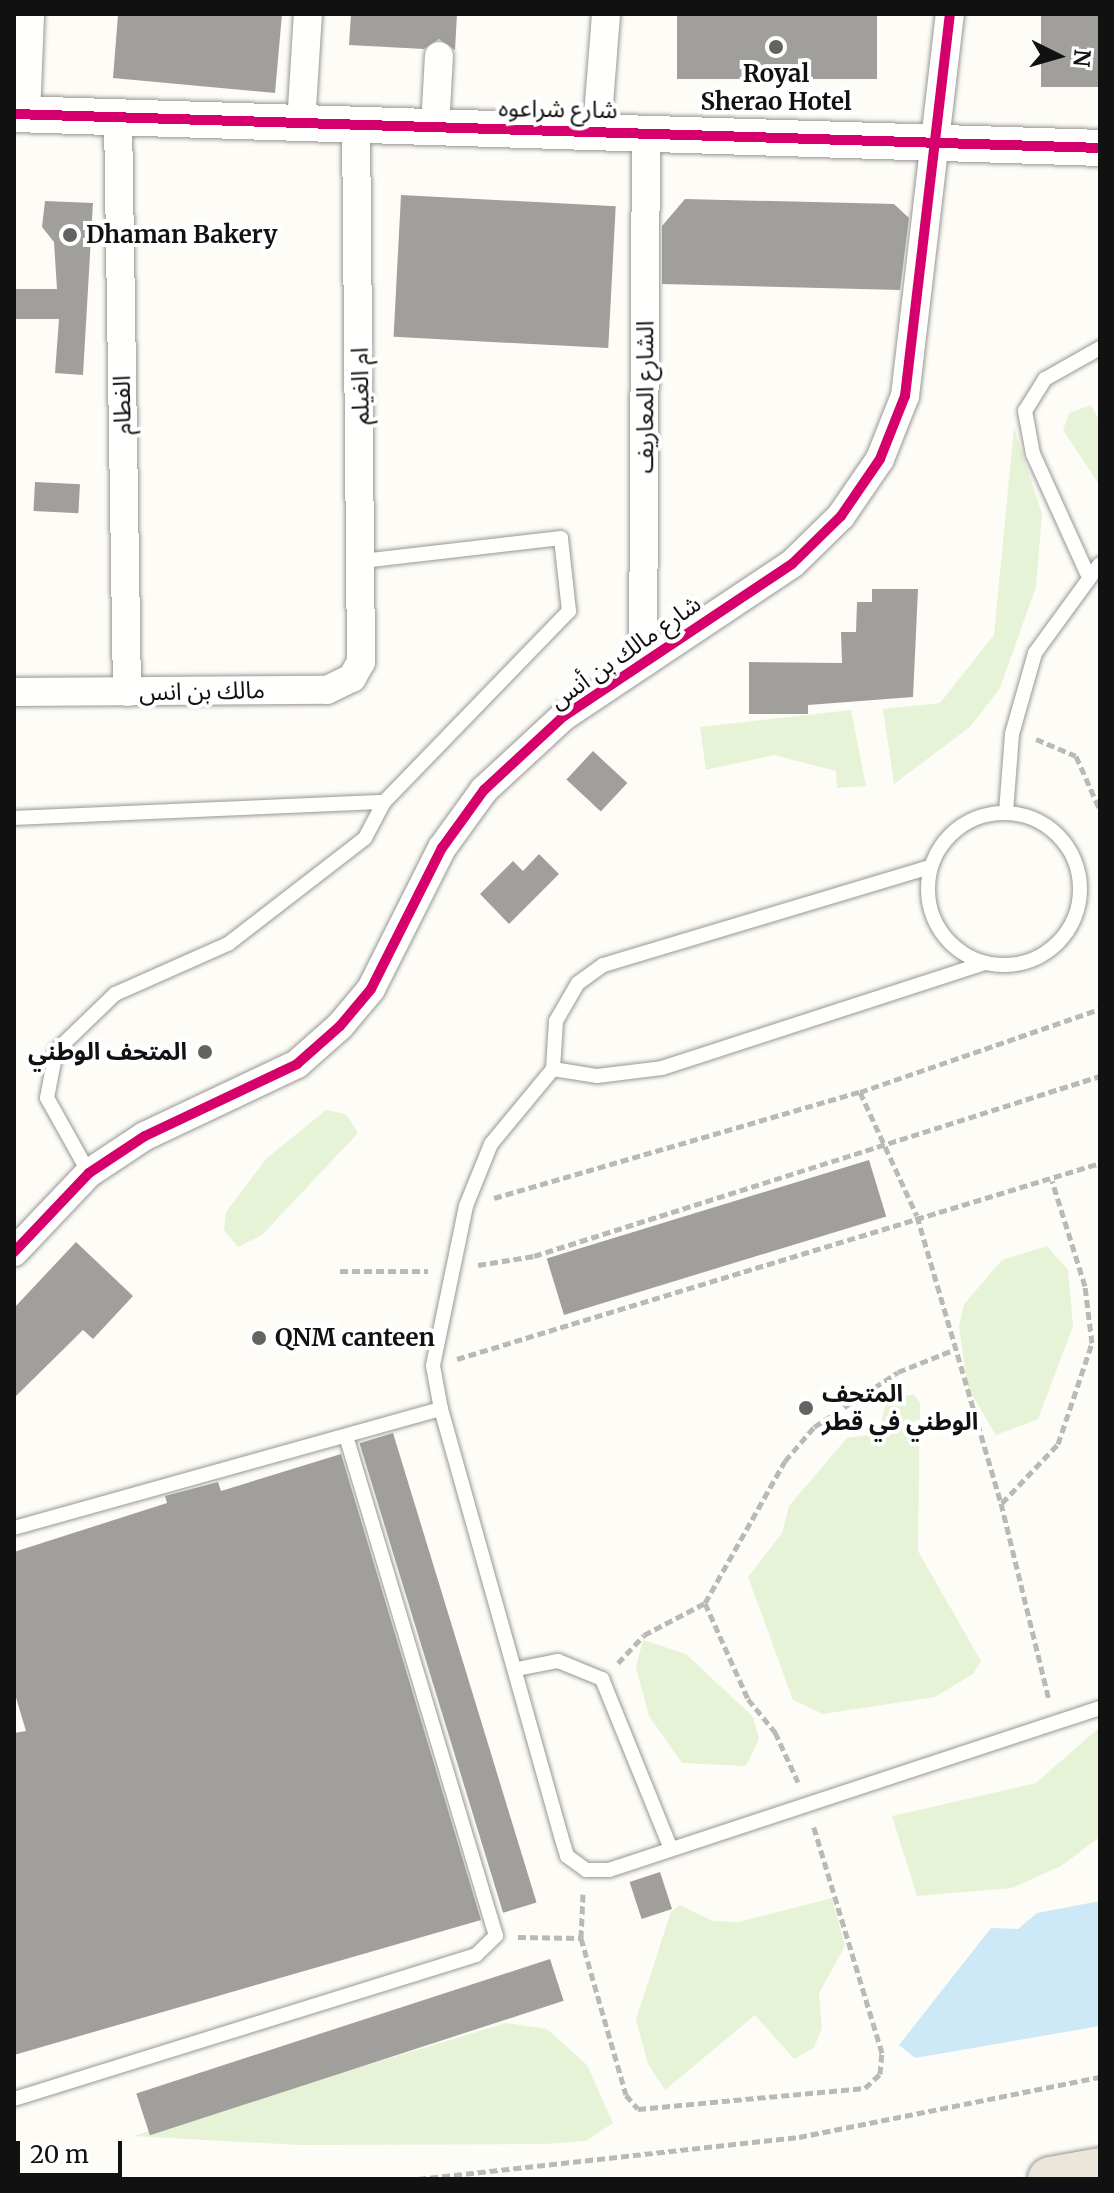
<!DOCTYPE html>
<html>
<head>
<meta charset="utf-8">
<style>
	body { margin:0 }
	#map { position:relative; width:1114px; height:2193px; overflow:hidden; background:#fdfcf7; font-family:Merriweather,"Noto Sans Arabic",serif }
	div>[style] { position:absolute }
	.green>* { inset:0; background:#e7f3d7 }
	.water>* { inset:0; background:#cde8f7 }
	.building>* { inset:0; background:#a19f9c; transform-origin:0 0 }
	.path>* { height:5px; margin-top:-2.5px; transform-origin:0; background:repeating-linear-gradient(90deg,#b9b9b8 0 8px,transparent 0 12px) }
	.roads { filter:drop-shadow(0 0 2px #979795) drop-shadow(0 0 2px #979795) }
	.service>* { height:14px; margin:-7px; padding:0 7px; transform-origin:7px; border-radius:7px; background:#fffffe }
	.service>.ring { margin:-7px; padding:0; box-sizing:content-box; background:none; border:14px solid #fffffe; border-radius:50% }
	.minor>* { height:28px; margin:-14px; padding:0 14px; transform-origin:14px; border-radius:14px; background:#fffffe }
	.tertiary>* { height:36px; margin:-18px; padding:0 18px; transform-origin:18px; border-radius:18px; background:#fffffe }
	.trunk>* { height:44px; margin:-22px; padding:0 22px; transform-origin:22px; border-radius:22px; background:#ece5da }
	.cycleway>* { height:10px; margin:-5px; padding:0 5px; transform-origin:5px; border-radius:5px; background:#d6006c }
	.dots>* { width:22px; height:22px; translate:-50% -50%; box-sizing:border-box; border:4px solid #fff; border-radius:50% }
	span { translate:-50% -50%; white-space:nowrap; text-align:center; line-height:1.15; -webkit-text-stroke:8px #fff; paint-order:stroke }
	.poi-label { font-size:24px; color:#111; font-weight:700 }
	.left { translate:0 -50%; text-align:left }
	.right { translate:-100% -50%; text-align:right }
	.street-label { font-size:24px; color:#111 }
	.frame { position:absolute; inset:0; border:16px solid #111; pointer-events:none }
	.north { position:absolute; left:1018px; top:16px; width:80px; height:80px; -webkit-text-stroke:6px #fff; paint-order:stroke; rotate:95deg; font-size:22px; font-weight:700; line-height:32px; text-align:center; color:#111 }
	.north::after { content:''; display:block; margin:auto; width:28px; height:36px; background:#111; clip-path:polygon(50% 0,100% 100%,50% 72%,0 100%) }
	.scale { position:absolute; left:16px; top:2141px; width:106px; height:36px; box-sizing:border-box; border:4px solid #111; border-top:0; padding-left:10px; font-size:24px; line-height:28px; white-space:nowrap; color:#111; -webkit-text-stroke:6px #fff; paint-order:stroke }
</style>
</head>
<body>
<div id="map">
	<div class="green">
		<i style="clip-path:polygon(1091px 405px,1100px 421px,1100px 486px,1063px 430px,1069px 413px)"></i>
		<i style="clip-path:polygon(1014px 428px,1042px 514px,1036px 587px,1000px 688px,971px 726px,894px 784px,883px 709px,940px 703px,994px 635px)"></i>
		<i style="clip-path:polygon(851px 710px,866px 786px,837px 788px,836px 771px,774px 755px,706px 770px,700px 727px)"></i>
		<i style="clip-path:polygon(326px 1110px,346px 1114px,358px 1133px,262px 1235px,238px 1247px,224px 1230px,226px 1212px,266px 1159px)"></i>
		<i style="clip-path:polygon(1047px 1246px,1068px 1270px,1073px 1326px,1038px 1419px,996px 1435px,968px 1388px,959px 1327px,964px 1304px,1002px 1260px)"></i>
		<i style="clip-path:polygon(899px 1395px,914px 1395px,920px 1403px,918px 1551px,981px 1661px,973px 1674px,935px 1697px,823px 1714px,793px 1700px,748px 1577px,782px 1533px,789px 1506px,847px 1438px,879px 1434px,886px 1402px)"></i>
		<i style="clip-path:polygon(643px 1640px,686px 1654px,753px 1717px,759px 1739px,746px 1766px,682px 1763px,649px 1716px,636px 1667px)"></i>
		<i style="clip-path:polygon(1100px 1727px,1100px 1837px,1061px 1866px,1012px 1888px,917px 1896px,892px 1816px,1036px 1783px)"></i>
		<i style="clip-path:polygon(832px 1898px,845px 1946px,819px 1993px,822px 2028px,814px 2048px,794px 2059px,755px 2015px,665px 2090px,648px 2064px,636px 2019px,671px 1912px,680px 1905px,713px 1921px,739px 1922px)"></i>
		<i style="clip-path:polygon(506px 2023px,547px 2029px,587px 2065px,613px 2123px,586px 2141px,545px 2144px,300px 2145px,133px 2136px)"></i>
	</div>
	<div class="water">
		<i style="clip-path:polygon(1100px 1901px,1100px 2026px,915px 2058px,899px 2045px,991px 1928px,1018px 1929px,1037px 1913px)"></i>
	</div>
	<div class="building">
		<i style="clip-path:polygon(282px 14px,275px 93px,113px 78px,118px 15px)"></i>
		<i style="clip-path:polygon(351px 14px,457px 14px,455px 50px,439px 39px,424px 49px,349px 45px)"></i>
		<i style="left:677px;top:14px;width:200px;height:65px"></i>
		<i style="left:1041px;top:14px;width:59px;height:73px"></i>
		<i style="left:401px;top:195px;width:215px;height:142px;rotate:3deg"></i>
		<i style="clip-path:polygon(685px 199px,894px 204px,909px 218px,900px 290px,662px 284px,662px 226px)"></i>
		<i style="clip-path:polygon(45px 201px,93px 203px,83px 375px,55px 373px,59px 319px,14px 319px,14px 289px,57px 289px,54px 242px,42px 227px)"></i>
		<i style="left:35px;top:482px;width:45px;height:29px;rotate:3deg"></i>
		<i style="clip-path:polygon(872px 589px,918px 589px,913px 697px,808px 705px,808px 714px,749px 714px,749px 662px,842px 663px,841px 632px,856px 632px,857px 602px,872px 602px)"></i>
		<i style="left:593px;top:751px;width:47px;height:39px;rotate:43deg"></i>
		<i style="clip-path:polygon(539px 854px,559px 874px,509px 924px,480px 894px,513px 861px,523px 871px)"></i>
		<i style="left:869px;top:1160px;width:59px;height:337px;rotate:73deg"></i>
		<i style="clip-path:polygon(76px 1242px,133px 1296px,93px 1339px,83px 1330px,14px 1398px,14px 1308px)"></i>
		<i style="left:393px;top:1433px;width:491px;height:35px;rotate:73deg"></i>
		<i style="clip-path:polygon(341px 1454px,481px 1920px,14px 2055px,14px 1733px,26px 1731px,14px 1691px,14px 1552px,167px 1503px,165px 1496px,218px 1482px,221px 1491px)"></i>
		<i style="left:660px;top:1872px;width:39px;height:32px;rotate:72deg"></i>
		<i style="left:550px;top:1959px;width:44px;height:435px;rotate:72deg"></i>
	</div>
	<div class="path">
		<i style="left:1036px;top:739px;width:43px;rotate:23deg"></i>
		<i style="left:1076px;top:756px;width:59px;rotate:66deg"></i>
		<i style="left:860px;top:1092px;width:136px;rotate:65.3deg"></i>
		<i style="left:917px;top:1216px;width:299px;rotate:73.7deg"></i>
		<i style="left:1001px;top:1503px;width:203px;rotate:76.3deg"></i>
		<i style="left:494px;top:1198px;width:381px;rotate:-16.2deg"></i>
		<i style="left:860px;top:1092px;width:254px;rotate:-19.1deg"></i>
		<i style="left:478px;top:1265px;width:57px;rotate:-9.1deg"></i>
		<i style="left:534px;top:1256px;width:594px;rotate:-17.64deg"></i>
		<i style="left:340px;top:1271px;width:88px"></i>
		<i style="left:457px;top:1359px;width:672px;rotate:-16.95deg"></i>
		<i style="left:1002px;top:1503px;width:81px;rotate:-46.5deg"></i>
		<i style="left:1058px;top:1444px;width:107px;rotate:-71.4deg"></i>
		<i style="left:1092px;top:1343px;width:57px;rotate:-97deg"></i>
		<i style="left:1085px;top:1286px;width:110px;rotate:-107.4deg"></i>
		<i style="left:705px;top:1603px;width:105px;rotate:65.9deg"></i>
		<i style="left:748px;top:1699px;width:43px;rotate:50.7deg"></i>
		<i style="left:775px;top:1732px;width:55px;rotate:65.3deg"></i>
		<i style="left:618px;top:1663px;width:38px;rotate:-47deg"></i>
		<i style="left:644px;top:1635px;width:69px;rotate:-27.7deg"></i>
		<i style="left:705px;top:1603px;width:163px;rotate:-60.6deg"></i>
		<i style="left:785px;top:1461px;width:45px;rotate:-49.5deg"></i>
		<i style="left:814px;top:1427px;width:100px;rotate:-33.2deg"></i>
		<i style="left:898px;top:1372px;width:59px;rotate:-21.8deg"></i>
		<i style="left:583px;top:1894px;width:44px;rotate:92.6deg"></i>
		<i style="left:581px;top:1938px;width:163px;rotate:74deg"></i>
		<i style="left:626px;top:2095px;width:18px;rotate:49deg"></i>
		<i style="left:638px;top:2109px;width:228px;rotate:-5.3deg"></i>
		<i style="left:865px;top:2088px;width:21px;rotate:-43deg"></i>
		<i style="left:880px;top:2074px;width:21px;rotate:-85deg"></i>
		<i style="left:882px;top:2053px;width:238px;rotate:-106.8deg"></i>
		<i style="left:518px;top:1937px;width:63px;rotate:0.9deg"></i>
		<i style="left:418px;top:2179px;width:383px;rotate:-6.3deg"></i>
		<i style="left:799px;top:2137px;width:307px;rotate:-11.3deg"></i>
	</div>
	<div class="roads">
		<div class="service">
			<i style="left:1087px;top:573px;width:131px;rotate:-114.4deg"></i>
			<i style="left:1033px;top:454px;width:44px;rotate:-100.5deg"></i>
			<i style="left:1025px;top:411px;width:38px;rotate:-58deg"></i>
			<i style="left:1045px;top:379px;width:63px;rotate:-29.4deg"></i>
			<i style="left:1006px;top:812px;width:78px;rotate:-85.6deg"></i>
			<i style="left:1012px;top:734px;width:84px;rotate:-74.1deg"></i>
			<i style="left:1035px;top:653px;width:110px;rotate:-53.9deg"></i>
			<i class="ring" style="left:928px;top:813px;width:138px;height:138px"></i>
			<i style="left:14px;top:818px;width:370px;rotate:-2.5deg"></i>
			<i style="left:384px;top:802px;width:266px;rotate:-45.9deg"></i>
			<i style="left:569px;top:611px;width:73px;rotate:-96.3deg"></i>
			<i style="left:561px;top:538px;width:200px;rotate:173.4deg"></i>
			<i style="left:930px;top:867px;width:341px;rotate:163.3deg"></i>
			<i style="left:603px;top:965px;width:31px;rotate:144deg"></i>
			<i style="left:578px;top:983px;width:44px;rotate:120.1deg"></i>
			<i style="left:556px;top:1021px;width:48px;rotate:93.6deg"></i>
			<i style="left:553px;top:1069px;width:97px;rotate:129.6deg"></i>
			<i style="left:491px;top:1144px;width:67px;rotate:112deg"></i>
			<i style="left:466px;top:1206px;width:163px;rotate:101.7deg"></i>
			<i style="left:433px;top:1366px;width:44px;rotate:79.5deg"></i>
			<i style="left:441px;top:1409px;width:444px;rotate:74.3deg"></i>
			<i style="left:561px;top:1836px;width:21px;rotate:73deg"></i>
			<i style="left:567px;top:1856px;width:24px;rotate:36deg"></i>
			<i style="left:586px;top:1870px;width:23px"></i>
			<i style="left:609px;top:1870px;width:517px;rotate:-18.26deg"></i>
			<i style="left:553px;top:1069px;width:45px;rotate:9deg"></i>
			<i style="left:597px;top:1076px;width:65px;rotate:-7deg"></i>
			<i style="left:662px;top:1068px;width:340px;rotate:-18deg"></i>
			<i style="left:89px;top:1173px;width:86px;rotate:-119.2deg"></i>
			<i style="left:47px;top:1098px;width:48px;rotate:-79.2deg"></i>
			<i style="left:56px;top:1051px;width:82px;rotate:-44deg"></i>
			<i style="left:115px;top:994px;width:124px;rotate:-23.9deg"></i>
			<i style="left:228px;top:944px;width:173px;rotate:-37.7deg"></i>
			<i style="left:365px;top:838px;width:41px;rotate:-62.2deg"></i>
			<i style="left:14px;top:1528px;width:443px;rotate:-15.6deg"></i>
			<i style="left:517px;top:1669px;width:42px;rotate:-11deg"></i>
			<i style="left:558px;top:1661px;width:48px;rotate:22.2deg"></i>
			<i style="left:602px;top:1679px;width:183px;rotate:67.9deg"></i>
			<i style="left:14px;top:2099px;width:484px;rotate:-17.3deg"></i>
			<i style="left:476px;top:1955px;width:28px;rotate:-44deg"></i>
			<i style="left:496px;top:1936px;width:522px;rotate:-106.7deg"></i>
		</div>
		<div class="minor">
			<i style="left:26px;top:115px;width:101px;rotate:-87.7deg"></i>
			<i style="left:118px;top:118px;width:574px;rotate:89.1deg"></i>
			<i style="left:301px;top:124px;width:110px;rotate:-86.4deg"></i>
			<i style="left:435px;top:127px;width:71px;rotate:-86.8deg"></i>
			<i style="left:597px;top:129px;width:115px;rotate:-85.5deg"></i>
			<i style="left:643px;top:663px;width:531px;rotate:-89.68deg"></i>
			<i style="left:14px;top:692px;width:313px;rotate:-0.4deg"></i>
			<i style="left:327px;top:690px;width:28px;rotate:-26deg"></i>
			<i style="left:352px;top:678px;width:18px;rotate:-61deg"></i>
			<i style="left:361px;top:662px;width:536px;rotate:-90.53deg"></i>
			<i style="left:14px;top:1252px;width:109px;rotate:-46.5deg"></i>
			<i style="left:89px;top:1173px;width:67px;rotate:-33.5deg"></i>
			<i style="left:145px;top:1136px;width:168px;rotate:-25.3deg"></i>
			<i style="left:297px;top:1064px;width:57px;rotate:-41.5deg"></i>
			<i style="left:340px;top:1026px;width:48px;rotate:-50deg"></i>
			<i style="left:371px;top:989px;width:158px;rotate:-63.3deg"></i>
			<i style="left:442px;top:848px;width:72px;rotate:-54.1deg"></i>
			<i style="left:484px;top:790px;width:109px;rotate:-42.8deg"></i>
			<i style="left:564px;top:716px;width:274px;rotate:-33.7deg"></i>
			<i style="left:792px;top:564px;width:69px;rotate:-44.4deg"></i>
			<i style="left:841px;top:516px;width:69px;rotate:-55.6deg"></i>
			<i style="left:880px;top:459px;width:68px;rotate:-68.4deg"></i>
			<i style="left:905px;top:396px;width:385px;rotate:-83.3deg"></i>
		</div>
		<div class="tertiary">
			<i style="left:14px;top:114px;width:1087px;rotate:1.79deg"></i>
		</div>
		<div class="trunk">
			<i style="left:1050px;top:2179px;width:51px;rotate:-10.2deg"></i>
		</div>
	</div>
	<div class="cycleway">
		<i style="left:14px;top:114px;width:1087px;rotate:1.79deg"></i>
		<i style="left:14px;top:1252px;width:109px;rotate:-46.5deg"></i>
		<i style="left:89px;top:1173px;width:67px;rotate:-33.5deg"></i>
		<i style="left:145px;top:1136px;width:168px;rotate:-25.3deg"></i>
		<i style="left:297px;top:1064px;width:57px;rotate:-41.5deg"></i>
		<i style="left:340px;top:1026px;width:48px;rotate:-50deg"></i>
		<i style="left:371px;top:989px;width:158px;rotate:-63.3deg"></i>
		<i style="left:442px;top:848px;width:72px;rotate:-54.1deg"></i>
		<i style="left:484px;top:790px;width:109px;rotate:-42.8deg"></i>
		<i style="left:564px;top:716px;width:274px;rotate:-33.7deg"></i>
		<i style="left:792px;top:564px;width:69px;rotate:-44.4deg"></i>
		<i style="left:841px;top:516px;width:69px;rotate:-55.6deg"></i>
		<i style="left:880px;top:459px;width:68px;rotate:-68.4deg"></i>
		<i style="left:905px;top:396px;width:385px;rotate:-83.3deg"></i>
	</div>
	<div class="dots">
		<i style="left:776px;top:47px;background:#646362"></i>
		<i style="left:70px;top:235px;background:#646362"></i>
		<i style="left:205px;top:1052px;background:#646362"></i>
		<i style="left:259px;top:1338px;background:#646362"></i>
		<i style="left:806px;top:1408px;background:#646362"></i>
	</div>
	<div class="poi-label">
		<span style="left:776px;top:88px">Royal<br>Sherao Hotel</span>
		<span class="left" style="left:86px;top:235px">Dhaman Bakery</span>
		<span class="right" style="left:187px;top:1052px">المتحف الوطني</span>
		<span class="left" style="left:275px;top:1338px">QNM canteen</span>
		<span class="left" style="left:822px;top:1408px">المتحف<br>الوطني في قطر</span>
	</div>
	<div class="street-label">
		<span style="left:558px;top:109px;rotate:1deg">شارع شراعوه</span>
		<span style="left:360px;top:386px;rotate:-91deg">ام الغيلم</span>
		<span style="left:645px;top:397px;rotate:-90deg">الشارع المعاريف</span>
		<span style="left:122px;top:405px;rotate:-91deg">الفطام</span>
		<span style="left:625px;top:652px;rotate:-35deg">شارع مالك بن أنس</span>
		<span style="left:202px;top:691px;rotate:-1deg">مالك بن انس</span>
	</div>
	<div class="frame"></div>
	<div class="north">N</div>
	<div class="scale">20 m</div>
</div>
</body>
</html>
